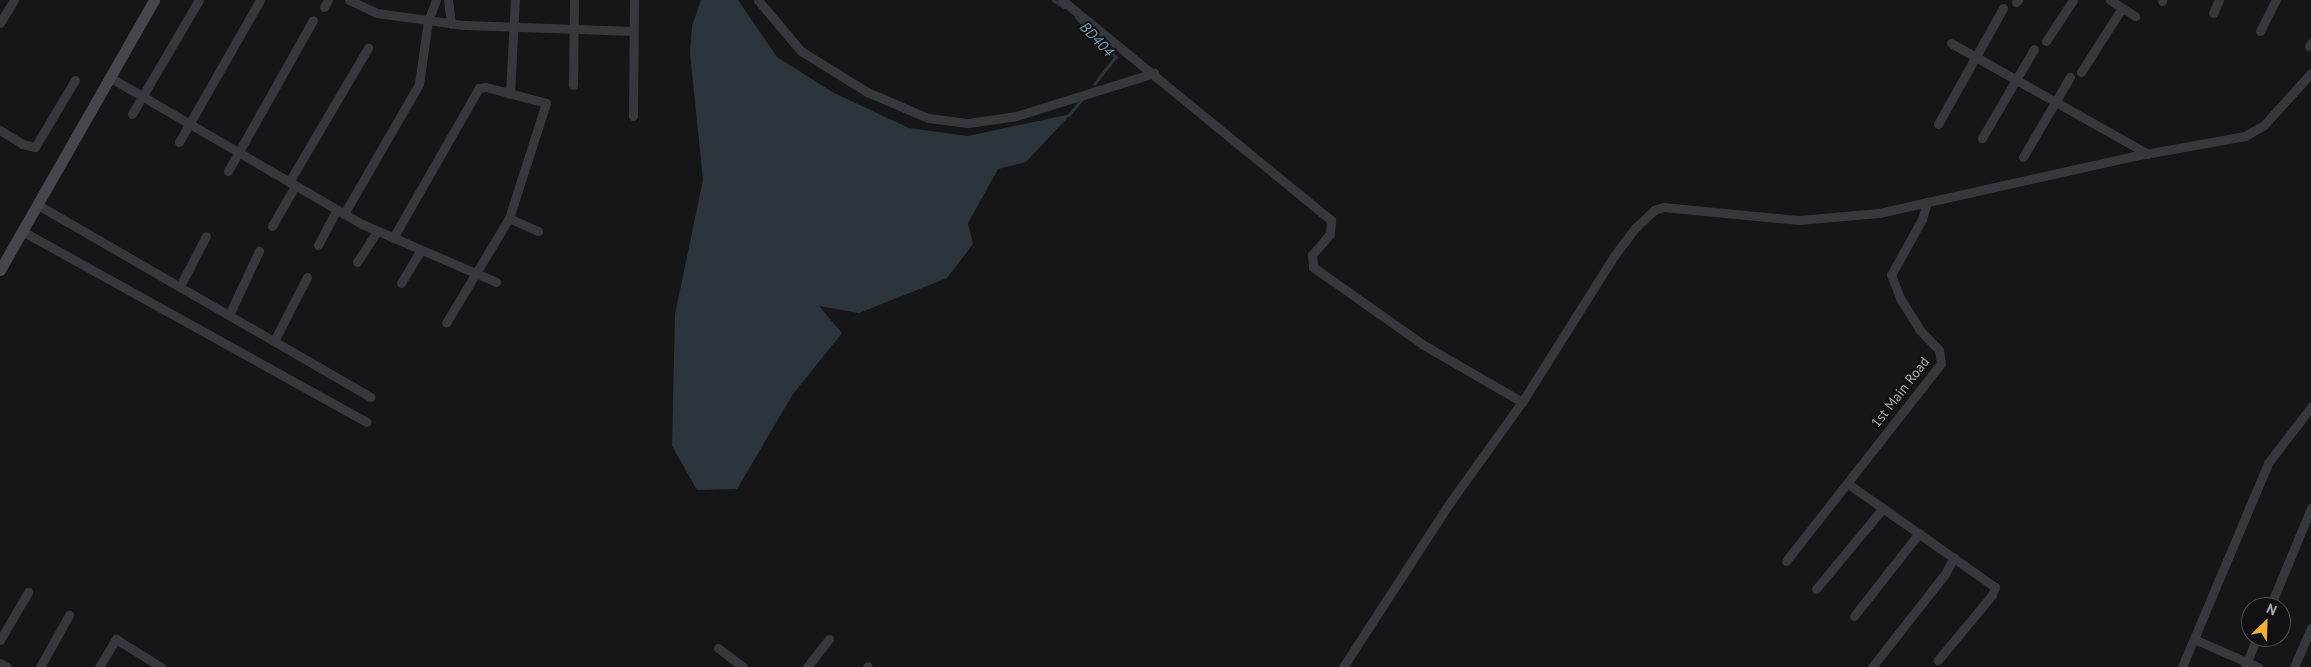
<!DOCTYPE html>
<html>
<head>
<meta charset="utf-8">
<style>
	body { margin:0 }
	#map { position:relative; width:2311px; height:667px; overflow:hidden; background:#161618; font-family:"PT Sans",sans-serif }
	div>[style] { position:absolute }
	.water>* { inset:0; background:#2c353c }
	.stream>* { height:2.5px; margin:-1.25px; padding:0 1.25px; transform-origin:1.25px; border-radius:1.25px; background:#2c353c }
	.street>* { height:9px; margin:-4.5px; padding:0 4.5px; transform-origin:4.5px; border-radius:4.5px; background:#37383d }
	.secondary>* { height:11px; margin:-5.5px; padding:0 5.5px; transform-origin:5.5px; border-radius:5.5px; background:#45474d }
	span { translate:-50% -50%; white-space:nowrap; text-align:center; line-height:1.15; -webkit-text-stroke:4px #111113; paint-order:stroke }
	.street-label { font-size:14px; color:#a8adb8 }
	.water-label { font-size:15px; color:#7f9bb3; font-style:italic }
	.north { position:absolute; left:2241px; top:597px; width:50px; height:50px; box-sizing:border-box; background:#111113; border:1px solid #4d4f55; border-radius:50%; rotate:24deg; font-size:14px; font-weight:700; line-height:20px; text-align:center; color:#a8adb8 }
	.north::after { content:''; display:block; margin:auto; width:18px; height:22px; background:#f2b134; clip-path:polygon(50% 0,100% 100%,50% 72%,0 100%) }
</style>
</head>
<body>
<div id="map">
	<div class="water">
		<i style="clip-path:polygon(701px 0,738px 0,777px 57px,834px 93px,909px 128px,968px 136px,1071px 114px,1026px 162px,998px 169px,968px 223px,973px 244px,947px 278px,859px 313px,819px 306px,842px 333px,793px 394px,737px 489px,697px 490px,672px 446px,675px 314px,703px 180px,690px 53px,692px 26px)"></i>
	</div>
	<div class="stream">
		<i style="left:1053px;top:0;width:13px;rotate:32deg"></i>
		<i style="left:1076px;top:17px;width:57px;rotate:45deg"></i>
		<i style="left:1116px;top:57px;width:34px;rotate:128deg"></i>
		<i style="left:1069px;top:115px;width:22px;rotate:-51deg"></i>
	</div>
	<div class="street">
		<i style="left:349px;top:0;width:31px;rotate:25deg"></i>
		<i style="left:377px;top:13px;width:88px;rotate:7.9deg"></i>
		<i style="left:464px;top:25px;width:169px;rotate:2deg"></i>
		<i style="left:448px;top:0;width:24px;rotate:83deg"></i>
		<i style="left:758px;top:0;width:67px;rotate:49.9deg"></i>
		<i style="left:801px;top:51px;width:78px;rotate:31.8deg"></i>
		<i style="left:867px;top:92px;width:66px;rotate:23.1deg"></i>
		<i style="left:928px;top:118px;width:40px;rotate:7.1deg"></i>
		<i style="left:968px;top:123px;width:49px;rotate:-8.3deg"></i>
		<i style="left:1016px;top:116px;width:145px;rotate:-17.3deg"></i>
		<i style="left:1062px;top:0;width:348px;rotate:39.3deg"></i>
		<i style="left:1331px;top:220px;width:14px;rotate:94deg"></i>
		<i style="left:1330px;top:234px;width:28px;rotate:131deg"></i>
		<i style="left:1312px;top:255px;width:12px;rotate:85deg"></i>
		<i style="left:1313px;top:267px;width:133px;rotate:35.2deg"></i>
		<i style="left:1422px;top:344px;width:116px;rotate:30.1deg"></i>
		<i style="left:2110px;top:0;width:30px;rotate:33deg"></i>
		<i style="left:2162px;top:1px;width:1px;rotate:-90deg"></i>
		<i style="left:2016px;top:2px;width:3px;rotate:-45deg"></i>
		<i style="left:324px;top:7px;width:8px;rotate:-60deg"></i>
		<i style="left:2213px;top:13px;width:14px;rotate:-65deg"></i>
		<i style="left:0;top:23px;width:27px;rotate:-59deg"></i>
		<i style="left:2260px;top:31px;width:35px;rotate:-63deg"></i>
		<i style="left:2046px;top:41px;width:49px;rotate:-56.6deg"></i>
		<i style="left:1951px;top:43px;width:226px;rotate:29.4deg"></i>
		<i style="left:2309px;top:46px;width:4px;rotate:-56deg"></i>
		<i style="left:2081px;top:72px;width:76px;rotate:-57.4deg"></i>
		<i style="left:111px;top:78px;width:290px;rotate:30.2deg"></i>
		<i style="left:362px;top:224px;width:146px;rotate:23.4deg"></i>
		<i style="left:573px;top:85px;width:85px;rotate:-89.3deg"></i>
		<i style="left:510px;top:94px;width:94px;rotate:-87deg"></i>
		<i style="left:132px;top:114px;width:132px;rotate:-59.6deg"></i>
		<i style="left:633px;top:116px;width:116px;rotate:-89.5deg"></i>
		<i style="left:1938px;top:124px;width:133px;rotate:-60.7deg"></i>
		<i style="left:0;top:130px;width:26px;rotate:32deg"></i>
		<i style="left:22px;top:144px;width:13px;rotate:13deg"></i>
		<i style="left:35px;top:147px;width:78px;rotate:-59.2deg"></i>
		<i style="left:1982px;top:138px;width:103px;rotate:-59.7deg"></i>
		<i style="left:179px;top:142px;width:163px;rotate:-60.3deg"></i>
		<i style="left:2023px;top:157px;width:93px;rotate:-59.6deg"></i>
		<i style="left:228px;top:171px;width:173px;rotate:-60.6deg"></i>
		<i style="left:289px;top:182px;width:156px;rotate:-59.5deg"></i>
		<i style="left:38px;top:205px;width:384px;rotate:30deg"></i>
		<i style="left:344px;top:214px;width:150px;rotate:-60deg"></i>
		<i style="left:419px;top:84px;width:64px;rotate:-81.9deg"></i>
		<i style="left:428px;top:21px;width:22px;rotate:-69deg"></i>
		<i style="left:509px;top:218px;width:32px;rotate:24deg"></i>
		<i style="left:272px;top:226px;width:46px;rotate:-60.1deg"></i>
		<i style="left:22px;top:231px;width:394px;rotate:29deg"></i>
		<i style="left:393px;top:238px;width:173px;rotate:-60.2deg"></i>
		<i style="left:479px;top:88px;width:7px;rotate:-8deg"></i>
		<i style="left:486px;top:87px;width:62px;rotate:14.9deg"></i>
		<i style="left:546px;top:103px;width:121px;rotate:107.8deg"></i>
		<i style="left:509px;top:218px;width:122px;rotate:121deg"></i>
		<i style="left:318px;top:245px;width:40px;rotate:-62deg"></i>
		<i style="left:357px;top:262px;width:37px;rotate:-57deg"></i>
		<i style="left:401px;top:283px;width:37px;rotate:-59deg"></i>
		<i style="left:180px;top:286px;width:56px;rotate:-62.5deg"></i>
		<i style="left:229px;top:315px;width:71px;rotate:-64.9deg"></i>
		<i style="left:274px;top:341px;width:72px;rotate:-62.7deg"></i>
		<i style="left:1847px;top:483px;width:181px;rotate:35.1deg"></i>
		<i style="left:1995px;top:587px;width:9px;rotate:111deg"></i>
		<i style="left:1992px;top:595px;width:85px;rotate:129.7deg"></i>
		<i style="left:1786px;top:561px;width:251px;rotate:-51.9deg"></i>
		<i style="left:1941px;top:363px;width:13px;rotate:-99deg"></i>
		<i style="left:1939px;top:350px;width:28px;rotate:-134deg"></i>
		<i style="left:1920px;top:330px;width:38px;rotate:-122deg"></i>
		<i style="left:1900px;top:298px;width:25px;rotate:-111deg"></i>
		<i style="left:1891px;top:275px;width:64px;rotate:-61deg"></i>
		<i style="left:1922px;top:219px;width:18px;rotate:-74deg"></i>
		<i style="left:1816px;top:589px;width:105px;rotate:-50.4deg"></i>
		<i style="left:2270px;top:607px;width:107px;rotate:-67.5deg"></i>
		<i style="left:1854px;top:616px;width:105px;rotate:-51.9deg"></i>
		<i style="left:2194px;top:639px;width:70px;rotate:23.6deg"></i>
		<i style="left:0;top:640px;width:56px;rotate:-59.7deg"></i>
		<i style="left:718px;top:648px;width:31px;rotate:37deg"></i>
		<i style="left:0;top:663px;width:8px;rotate:30deg"></i>
		<i style="left:40px;top:667px;width:60px;rotate:-60.9deg"></i>
		<i style="left:99px;top:667px;width:33px;rotate:-59deg"></i>
		<i style="left:116px;top:639px;width:53px;rotate:31.9deg"></i>
		<i style="left:807px;top:667px;width:36px;rotate:-52deg"></i>
		<i style="left:867px;top:667px;width:1px;rotate:-45deg"></i>
		<i style="left:1343px;top:667px;width:198px;rotate:-57deg"></i>
		<i style="left:1451px;top:501px;width:122px;rotate:-54.4deg"></i>
		<i style="left:1522px;top:402px;width:173px;rotate:-57.8deg"></i>
		<i style="left:1614px;top:256px;width:35px;rotate:-53deg"></i>
		<i style="left:1635px;top:228px;width:26px;rotate:-43deg"></i>
		<i style="left:1654px;top:210px;width:9px;rotate:-18deg"></i>
		<i style="left:1663px;top:207px;width:137px;rotate:5.5deg"></i>
		<i style="left:1799px;top:220px;width:80px;rotate:-5deg"></i>
		<i style="left:1879px;top:213px;width:261px;rotate:-12.6deg"></i>
		<i style="left:2134px;top:156px;width:113px;rotate:-10.2deg"></i>
		<i style="left:2245px;top:136px;width:22px;rotate:-30deg"></i>
		<i style="left:2264px;top:125px;width:70px;rotate:-47.9deg"></i>
		<i style="left:1872px;top:667px;width:118px;rotate:-51.9deg"></i>
		<i style="left:1945px;top:574px;width:19px;rotate:-62deg"></i>
		<i style="left:2182px;top:667px;width:221px;rotate:-67.1deg"></i>
		<i style="left:2268px;top:463px;width:71px;rotate:-52.5deg"></i>
		<i style="left:2245px;top:667px;width:32px;rotate:-68deg"></i>
		<i style="left:2294px;top:667px;width:43px;rotate:-66.4deg"></i>
	</div>
	<div class="secondary">
		<i style="left:0;top:270px;width:311px;rotate:-60.3deg"></i>
	</div>
	<div class="street-label">
		<span style="left:1900px;top:392px;rotate:-52deg">1st Main Road</span>
	</div>
	<div class="water-label">
		<span style="left:1097px;top:39px;rotate:47deg">BD404</span>
	</div>
	<div class="north">N</div>
</div>
</body>
</html>
